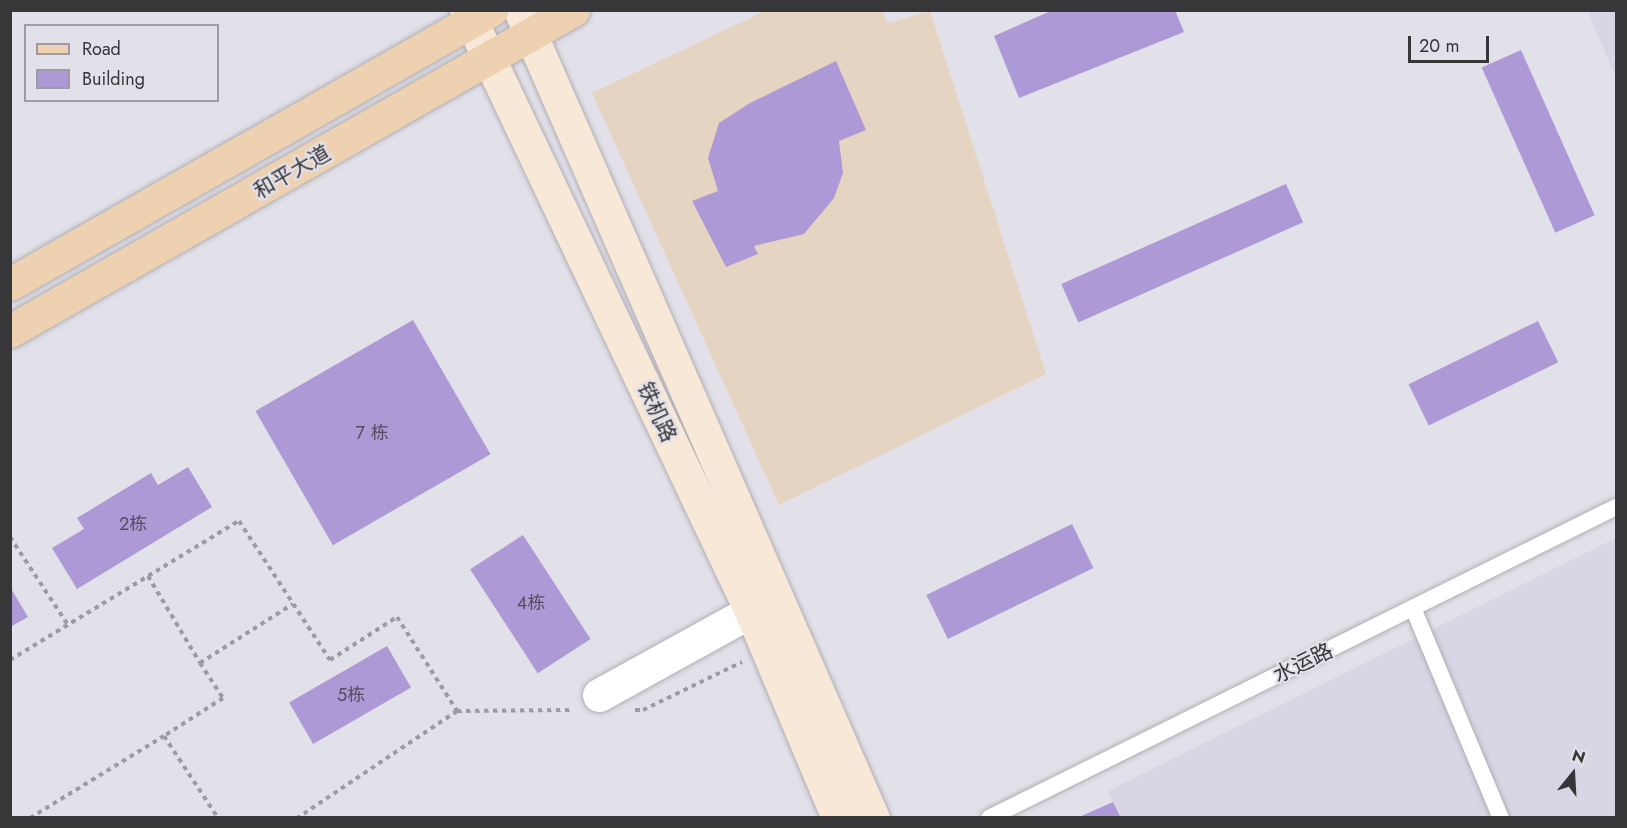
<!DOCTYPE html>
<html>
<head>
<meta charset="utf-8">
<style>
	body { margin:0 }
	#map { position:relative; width:1627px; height:828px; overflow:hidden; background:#e2e0e8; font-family:Jost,"Noto Sans SC",sans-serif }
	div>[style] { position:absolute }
	.built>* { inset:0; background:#d9d5e4 }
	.medical>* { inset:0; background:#e6d4c3 }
	.building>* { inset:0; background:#ad99d6; transform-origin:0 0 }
	.path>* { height:4px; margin-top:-2px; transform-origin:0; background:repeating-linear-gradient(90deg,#9d9ba1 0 4.5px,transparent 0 9px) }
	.roads { filter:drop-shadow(0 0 2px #b0aeb5) drop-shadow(0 0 2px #b0aeb5) }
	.service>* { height:16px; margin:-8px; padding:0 8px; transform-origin:8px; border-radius:8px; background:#fff }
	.minor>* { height:33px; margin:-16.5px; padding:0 16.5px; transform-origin:16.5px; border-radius:16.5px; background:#fff }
	.secondary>* { height:33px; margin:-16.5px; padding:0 16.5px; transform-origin:16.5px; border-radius:16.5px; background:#f7e8d7 }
	.primary>* { height:33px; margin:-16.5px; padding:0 16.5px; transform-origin:16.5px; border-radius:16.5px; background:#eed1b0 }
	span { translate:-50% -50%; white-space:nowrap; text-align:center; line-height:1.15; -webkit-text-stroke:4.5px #e2e0e8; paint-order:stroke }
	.number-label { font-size:18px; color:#544f60 }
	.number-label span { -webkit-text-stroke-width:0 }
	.street-label { font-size:21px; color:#373639 }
	.frame { position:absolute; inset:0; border:12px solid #373639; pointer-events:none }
	.legend { position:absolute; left:24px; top:24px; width:195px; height:78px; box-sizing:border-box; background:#e2e0e8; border:2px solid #9e9ca2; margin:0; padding:8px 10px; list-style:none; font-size:18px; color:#373639 }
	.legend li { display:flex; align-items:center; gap:12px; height:30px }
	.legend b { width:30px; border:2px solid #9e9ca2 }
	.north { position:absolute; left:1543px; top:744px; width:60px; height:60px; -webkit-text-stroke:4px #e2e0e8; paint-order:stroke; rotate:18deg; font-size:16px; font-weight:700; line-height:24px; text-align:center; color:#373639 }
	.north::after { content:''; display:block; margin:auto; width:21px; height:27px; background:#373639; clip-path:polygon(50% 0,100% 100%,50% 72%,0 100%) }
	.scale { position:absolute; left:1408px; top:36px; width:81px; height:27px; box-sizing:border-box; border:3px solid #373639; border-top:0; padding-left:8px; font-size:18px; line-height:21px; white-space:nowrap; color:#373639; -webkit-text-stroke:4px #e2e0e8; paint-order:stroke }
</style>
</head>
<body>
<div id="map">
	<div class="built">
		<i style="clip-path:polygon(1588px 11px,1616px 11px,1616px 78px)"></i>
		<i style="clip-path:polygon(1616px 538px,1616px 817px,1077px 818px,1113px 802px,1108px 791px)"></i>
	</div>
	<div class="medical">
		<i style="clip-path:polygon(765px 11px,882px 11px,888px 23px,930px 11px,1046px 374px,779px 505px,592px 93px)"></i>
	</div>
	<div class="building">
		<i style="clip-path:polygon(1053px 10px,1175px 10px,1184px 32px,1019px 98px,994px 36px)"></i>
		<i style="left:1521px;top:50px;width:181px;height:43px;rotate:66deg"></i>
		<i style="clip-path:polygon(836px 61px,866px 130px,839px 141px,843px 173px,834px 198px,804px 234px,754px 246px,758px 254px,726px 267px,692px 201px,718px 191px,708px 158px,719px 123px,750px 103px)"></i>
		<i style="left:1286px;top:184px;width:42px;height:246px;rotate:66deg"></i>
		<i style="left:413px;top:320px;width:155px;height:182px;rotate:60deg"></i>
		<i style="left:1538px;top:321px;width:46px;height:144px;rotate:64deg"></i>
		<i style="clip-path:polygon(188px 467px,212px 507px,77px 589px,52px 548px,84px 529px,77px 518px,151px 473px,158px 485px)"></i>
		<i style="left:1072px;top:524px;width:49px;height:162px;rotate:64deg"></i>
		<i style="left:523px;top:535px;width:124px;height:63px;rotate:57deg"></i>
		<i style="clip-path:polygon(10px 587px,28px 617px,10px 627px)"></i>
		<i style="left:387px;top:646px;width:48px;height:113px;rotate:60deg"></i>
		<i style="clip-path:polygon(1113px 802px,1121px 818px,1077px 818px)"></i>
	</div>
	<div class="path">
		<i style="left:10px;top:537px;width:105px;rotate:56.6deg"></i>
		<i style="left:148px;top:576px;width:101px;rotate:59.1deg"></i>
		<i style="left:200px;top:663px;width:110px;rotate:-32.4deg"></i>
		<i style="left:10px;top:660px;width:268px;rotate:-31.3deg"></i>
		<i style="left:239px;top:521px;width:166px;rotate:56.8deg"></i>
		<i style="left:330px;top:660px;width:80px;rotate:-32.7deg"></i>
		<i style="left:397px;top:617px;width:112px;rotate:57.4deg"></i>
		<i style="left:457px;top:711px;width:192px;rotate:146.2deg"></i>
		<i style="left:200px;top:663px;width:42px;rotate:56.7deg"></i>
		<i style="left:223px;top:698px;width:70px;rotate:147.2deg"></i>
		<i style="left:164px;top:736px;width:98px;rotate:56.6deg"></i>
		<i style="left:635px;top:710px;width:8px"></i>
		<i style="left:643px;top:710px;width:110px;rotate:-25.9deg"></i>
		<i style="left:457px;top:711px;width:116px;rotate:-0.5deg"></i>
		<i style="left:30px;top:818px;width:157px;rotate:-31.5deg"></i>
	</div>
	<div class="roads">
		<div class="service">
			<i style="left:1413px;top:608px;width:228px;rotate:67.3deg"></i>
			<i style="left:989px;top:818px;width:700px;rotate:-26.38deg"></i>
		</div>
		<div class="minor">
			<i style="left:599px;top:695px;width:174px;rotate:-28.9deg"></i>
		</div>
		<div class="secondary">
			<i style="left:466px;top:10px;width:665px;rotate:64.63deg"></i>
			<i style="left:751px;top:611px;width:225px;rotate:67.2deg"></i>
			<i style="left:520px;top:10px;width:882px;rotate:66.4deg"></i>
		</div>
		<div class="primary">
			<i style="left:10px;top:284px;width:554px;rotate:-29.67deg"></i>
			<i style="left:10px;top:331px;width:648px;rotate:-29.69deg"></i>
		</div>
	</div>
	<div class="number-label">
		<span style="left:372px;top:433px">7 栋</span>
		<span style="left:133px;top:524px">2栋</span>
		<span style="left:531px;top:603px">4栋</span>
		<span style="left:351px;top:695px">5栋</span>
	</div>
	<div class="street-label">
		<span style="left:292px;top:172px;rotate:-30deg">和平大道</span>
		<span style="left:657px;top:412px;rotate:65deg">铁机路</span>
		<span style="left:1303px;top:663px;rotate:-26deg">水运路</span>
	</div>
	<div class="frame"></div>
	<ul class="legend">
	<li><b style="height:8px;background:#eed1b0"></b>Road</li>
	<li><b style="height:16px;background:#ad99d6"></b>Building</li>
	</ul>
	<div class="north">N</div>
	<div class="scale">20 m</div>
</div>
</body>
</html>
